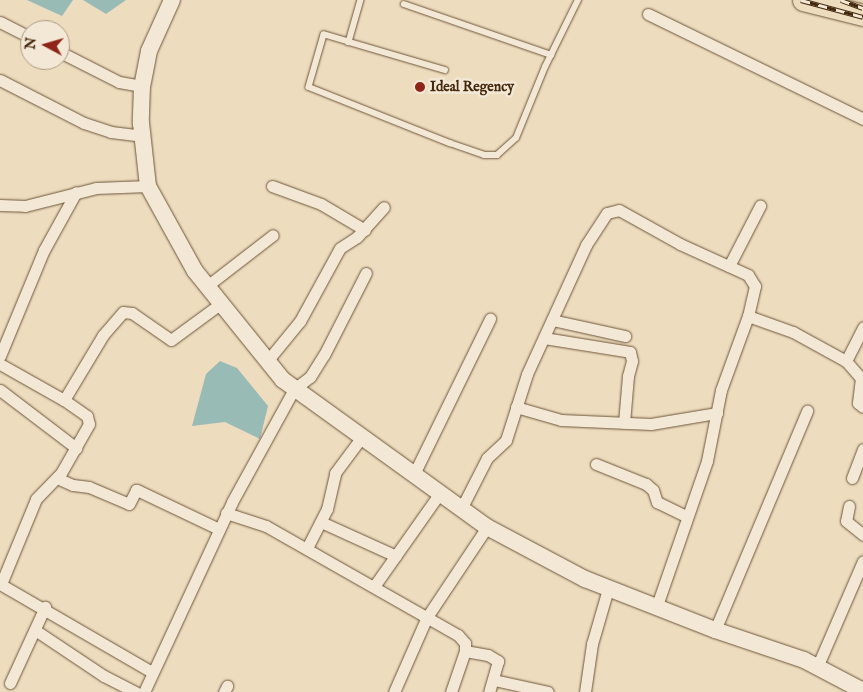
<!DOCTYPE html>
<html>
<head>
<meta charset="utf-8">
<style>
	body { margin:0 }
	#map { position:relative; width:863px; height:692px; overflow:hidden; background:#eddcbe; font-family:"IM FELL English",serif }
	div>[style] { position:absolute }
	.water>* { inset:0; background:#99bbb5 }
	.roads { filter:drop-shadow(0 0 1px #6e5539) drop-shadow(0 0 1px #6e5539) }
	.lane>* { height:5.5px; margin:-2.75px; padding:0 2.75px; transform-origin:2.75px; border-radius:2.75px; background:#f3e8d5 }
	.street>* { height:11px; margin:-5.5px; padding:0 5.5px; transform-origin:5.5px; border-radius:5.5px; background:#f3e8d5 }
	.secondary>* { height:16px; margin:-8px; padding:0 8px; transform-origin:8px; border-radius:8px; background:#f3e8d5 }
	.highway>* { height:21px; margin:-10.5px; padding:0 10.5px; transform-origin:10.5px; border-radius:10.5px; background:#eddcbe }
	.rail>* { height:5px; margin-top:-2.5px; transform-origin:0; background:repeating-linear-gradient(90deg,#f3e8d5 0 9px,#43280d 0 18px); box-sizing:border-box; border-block:1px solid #43280d }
	.dots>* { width:14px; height:14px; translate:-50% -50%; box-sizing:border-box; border:2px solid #f3e8d5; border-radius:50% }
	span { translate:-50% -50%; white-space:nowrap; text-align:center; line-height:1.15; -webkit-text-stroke:5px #f3e8d5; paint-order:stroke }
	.poi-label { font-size:14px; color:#43280d; font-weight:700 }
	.left { translate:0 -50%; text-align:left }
	.north { position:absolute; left:20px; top:20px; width:50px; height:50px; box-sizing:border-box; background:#f3e8d5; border:1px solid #ad9b85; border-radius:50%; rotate:276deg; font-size:14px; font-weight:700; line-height:20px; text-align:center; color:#43280d }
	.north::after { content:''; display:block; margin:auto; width:18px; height:22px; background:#8f2418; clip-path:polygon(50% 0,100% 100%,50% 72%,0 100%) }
</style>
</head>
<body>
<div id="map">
	<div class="water">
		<i style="clip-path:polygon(27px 0,73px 0,62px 16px)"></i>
		<i style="clip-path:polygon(83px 0,126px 0,106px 14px)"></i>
		<i style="clip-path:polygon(220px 361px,237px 368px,268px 406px,260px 439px,225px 422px,192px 426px,206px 374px)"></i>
	</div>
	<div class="roads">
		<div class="lane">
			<i style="left:361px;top:0;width:44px;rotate:105.9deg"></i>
			<i style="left:349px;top:42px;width:26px;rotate:-164deg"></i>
			<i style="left:324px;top:35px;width:54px;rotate:106.1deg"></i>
			<i style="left:309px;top:87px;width:152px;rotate:21.7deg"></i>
			<i style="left:450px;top:143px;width:36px;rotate:19deg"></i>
			<i style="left:484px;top:155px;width:13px"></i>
			<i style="left:497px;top:155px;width:25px;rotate:-42deg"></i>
			<i style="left:516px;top:138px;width:77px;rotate:-67.8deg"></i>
			<i style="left:545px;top:67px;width:75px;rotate:-63.8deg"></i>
			<i style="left:404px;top:4px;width:156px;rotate:19.1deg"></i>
			<i style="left:349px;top:42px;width:100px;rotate:16.3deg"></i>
		</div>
		<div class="street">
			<i style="left:648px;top:14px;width:239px;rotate:26deg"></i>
			<i style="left:0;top:22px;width:34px;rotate:27deg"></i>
			<i style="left:60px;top:52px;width:66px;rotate:27deg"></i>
			<i style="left:119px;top:82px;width:23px;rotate:10deg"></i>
			<i style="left:0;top:80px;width:94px;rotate:27.1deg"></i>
			<i style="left:84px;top:123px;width:28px;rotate:18deg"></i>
			<i style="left:111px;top:132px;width:33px;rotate:7deg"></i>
			<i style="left:272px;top:186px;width:52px;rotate:20.2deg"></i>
			<i style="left:321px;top:204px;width:51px;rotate:30.6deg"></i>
			<i style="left:0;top:205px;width:25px;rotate:2deg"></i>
			<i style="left:25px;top:206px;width:73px;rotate:-14.2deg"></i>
			<i style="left:96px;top:188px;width:52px;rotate:-2.2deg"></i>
			<i style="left:729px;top:266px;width:68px;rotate:-62.7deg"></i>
			<i style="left:207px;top:286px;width:83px;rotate:-37.7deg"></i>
			<i style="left:748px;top:316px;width:48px;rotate:19.6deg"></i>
			<i style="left:793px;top:332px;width:60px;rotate:28.7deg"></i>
			<i style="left:846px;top:361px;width:23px;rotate:49deg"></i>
			<i style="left:861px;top:378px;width:25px;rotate:97deg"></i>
			<i style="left:858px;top:403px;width:6px;rotate:39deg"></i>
			<i style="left:552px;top:320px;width:75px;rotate:12.4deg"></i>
			<i style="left:544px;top:338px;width:87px;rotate:9.2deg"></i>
			<i style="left:630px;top:352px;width:9px;rotate:77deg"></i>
			<i style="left:632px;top:361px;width:16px;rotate:105deg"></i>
			<i style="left:628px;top:376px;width:47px;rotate:94.9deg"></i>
			<i style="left:0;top:356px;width:115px;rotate:-67.5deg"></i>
			<i style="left:44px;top:250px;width:66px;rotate:-61.1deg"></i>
			<i style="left:268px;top:360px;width:50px;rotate:-50.6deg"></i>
			<i style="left:300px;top:321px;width:83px;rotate:-61.3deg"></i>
			<i style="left:340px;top:248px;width:20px;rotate:-33deg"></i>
			<i style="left:357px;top:237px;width:40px;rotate:-48deg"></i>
			<i style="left:846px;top:361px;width:38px;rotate:-63deg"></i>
			<i style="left:0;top:364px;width:73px;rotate:29.4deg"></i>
			<i style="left:64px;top:400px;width:28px;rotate:35deg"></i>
			<i style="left:87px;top:416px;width:8px;rotate:76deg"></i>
			<i style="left:89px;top:424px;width:56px;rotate:119.7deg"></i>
			<i style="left:61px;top:473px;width:36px;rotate:134deg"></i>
			<i style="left:36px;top:499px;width:92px;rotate:112.4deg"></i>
			<i style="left:0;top:390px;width:96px;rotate:37.3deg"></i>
			<i style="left:64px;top:400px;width:76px;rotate:-59deg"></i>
			<i style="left:103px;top:335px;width:30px;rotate:-49deg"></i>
			<i style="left:123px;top:312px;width:9px;rotate:6deg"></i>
			<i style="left:132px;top:313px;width:47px;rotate:34.7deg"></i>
			<i style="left:171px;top:340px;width:61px;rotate:-36.3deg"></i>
			<i style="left:516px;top:407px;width:47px;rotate:16.1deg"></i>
			<i style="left:561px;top:420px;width:90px;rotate:2.5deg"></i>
			<i style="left:651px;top:424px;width:67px;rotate:-9.5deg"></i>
			<i style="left:596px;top:464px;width:54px;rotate:21.8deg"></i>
			<i style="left:646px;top:484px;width:9px;rotate:41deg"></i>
			<i style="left:653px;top:490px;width:13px;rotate:72deg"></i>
			<i style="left:657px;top:502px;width:32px;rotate:26deg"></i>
			<i style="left:414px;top:474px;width:173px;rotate:-63.9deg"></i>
			<i style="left:57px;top:478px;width:17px;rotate:24deg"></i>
			<i style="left:73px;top:485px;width:16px;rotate:7deg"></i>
			<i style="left:89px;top:487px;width:43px;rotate:23deg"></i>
			<i style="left:129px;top:504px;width:16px;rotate:-63deg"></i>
			<i style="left:136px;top:490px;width:3px;rotate:18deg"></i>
			<i style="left:139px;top:491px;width:89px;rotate:25.4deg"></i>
			<i style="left:852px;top:478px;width:31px;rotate:-69deg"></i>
			<i style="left:849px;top:506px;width:15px;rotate:101deg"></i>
			<i style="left:846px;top:521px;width:22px;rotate:39deg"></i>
			<i style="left:461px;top:509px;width:57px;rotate:-63deg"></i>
			<i style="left:487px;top:458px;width:26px;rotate:-43deg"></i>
			<i style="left:506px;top:440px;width:69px;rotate:-72.3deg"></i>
			<i style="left:527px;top:374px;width:142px;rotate:-65.4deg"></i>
			<i style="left:586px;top:245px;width:38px;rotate:-57deg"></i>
			<i style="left:607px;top:213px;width:12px;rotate:-14deg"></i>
			<i style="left:619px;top:210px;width:70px;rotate:29.1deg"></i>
			<i style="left:680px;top:244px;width:75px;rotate:24.5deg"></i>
			<i style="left:748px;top:275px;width:13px;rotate:58deg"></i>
			<i style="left:755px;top:286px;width:31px;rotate:103deg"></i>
			<i style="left:748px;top:316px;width:79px;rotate:110deg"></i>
			<i style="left:721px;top:390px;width:72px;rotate:101.2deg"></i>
			<i style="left:707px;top:461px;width:152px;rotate:109.1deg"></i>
			<i style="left:226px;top:513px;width:42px;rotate:18deg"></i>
			<i style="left:266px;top:526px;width:221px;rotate:29.6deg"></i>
			<i style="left:458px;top:635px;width:11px;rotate:49deg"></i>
			<i style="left:465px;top:643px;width:8px;rotate:90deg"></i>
			<i style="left:465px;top:651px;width:43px;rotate:108.9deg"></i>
			<i style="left:321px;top:522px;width:82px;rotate:24.4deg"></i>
			<i style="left:307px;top:548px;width:44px;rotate:-62.9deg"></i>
			<i style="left:327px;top:509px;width:37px;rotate:-77deg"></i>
			<i style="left:335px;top:473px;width:44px;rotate:-53.4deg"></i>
			<i style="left:0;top:584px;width:176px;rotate:30.1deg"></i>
			<i style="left:375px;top:585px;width:113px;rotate:-54.8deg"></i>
			<i style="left:35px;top:630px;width:83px;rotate:33.7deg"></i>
			<i style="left:104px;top:676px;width:36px;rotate:27deg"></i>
			<i style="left:715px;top:630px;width:238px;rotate:-67.2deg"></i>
			<i style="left:465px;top:651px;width:23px;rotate:10deg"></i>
			<i style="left:488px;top:655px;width:12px;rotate:31deg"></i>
			<i style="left:498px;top:661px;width:32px;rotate:106deg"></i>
			<i style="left:818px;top:665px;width:113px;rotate:-66.6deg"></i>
			<i style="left:494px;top:680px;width:55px;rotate:12.5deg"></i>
			<i style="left:10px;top:683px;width:84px;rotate:-65.3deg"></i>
			<i style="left:144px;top:692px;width:209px;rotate:-65.1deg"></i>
			<i style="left:232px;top:502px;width:129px;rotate:-61.2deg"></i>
			<i style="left:294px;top:389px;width:20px;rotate:-37deg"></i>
			<i style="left:310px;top:377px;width:26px;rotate:-58deg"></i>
			<i style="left:324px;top:355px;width:92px;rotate:-62.9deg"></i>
			<i style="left:224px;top:692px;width:7px;rotate:-63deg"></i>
			<i style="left:394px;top:692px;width:82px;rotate:-66.3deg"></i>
			<i style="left:427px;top:617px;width:108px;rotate:-56.3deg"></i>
			<i style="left:585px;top:692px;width:49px;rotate:-81.7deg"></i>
			<i style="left:592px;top:644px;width:57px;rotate:-73.8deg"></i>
		</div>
		<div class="secondary">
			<i style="left:172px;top:0;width:56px;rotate:114.3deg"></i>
			<i style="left:149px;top:51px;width:36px;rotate:101deg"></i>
			<i style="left:142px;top:86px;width:37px;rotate:92deg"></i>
			<i style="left:141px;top:123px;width:63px;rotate:83.7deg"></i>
			<i style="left:148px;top:186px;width:97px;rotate:61.1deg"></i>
			<i style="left:195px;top:271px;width:140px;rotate:51.1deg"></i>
			<i style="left:283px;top:380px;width:251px;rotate:35.8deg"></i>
			<i style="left:487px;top:527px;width:111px;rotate:28deg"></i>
			<i style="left:585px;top:579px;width:140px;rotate:21.4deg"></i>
			<i style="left:715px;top:630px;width:94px;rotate:18.6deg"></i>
			<i style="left:804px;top:660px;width:67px;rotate:27.7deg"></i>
		</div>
		<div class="highway">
			<i style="left:803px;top:0;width:62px;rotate:14deg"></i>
		</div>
	</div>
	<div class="rail">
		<i style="left:801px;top:0;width:64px;rotate:15.3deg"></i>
		<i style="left:841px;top:0;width:23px;rotate:20deg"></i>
	</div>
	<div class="dots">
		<i style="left:420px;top:87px;background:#8f2418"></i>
	</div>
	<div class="poi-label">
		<span class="left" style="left:430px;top:87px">Ideal Regency</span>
	</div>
	<div class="north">N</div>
</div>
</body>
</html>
